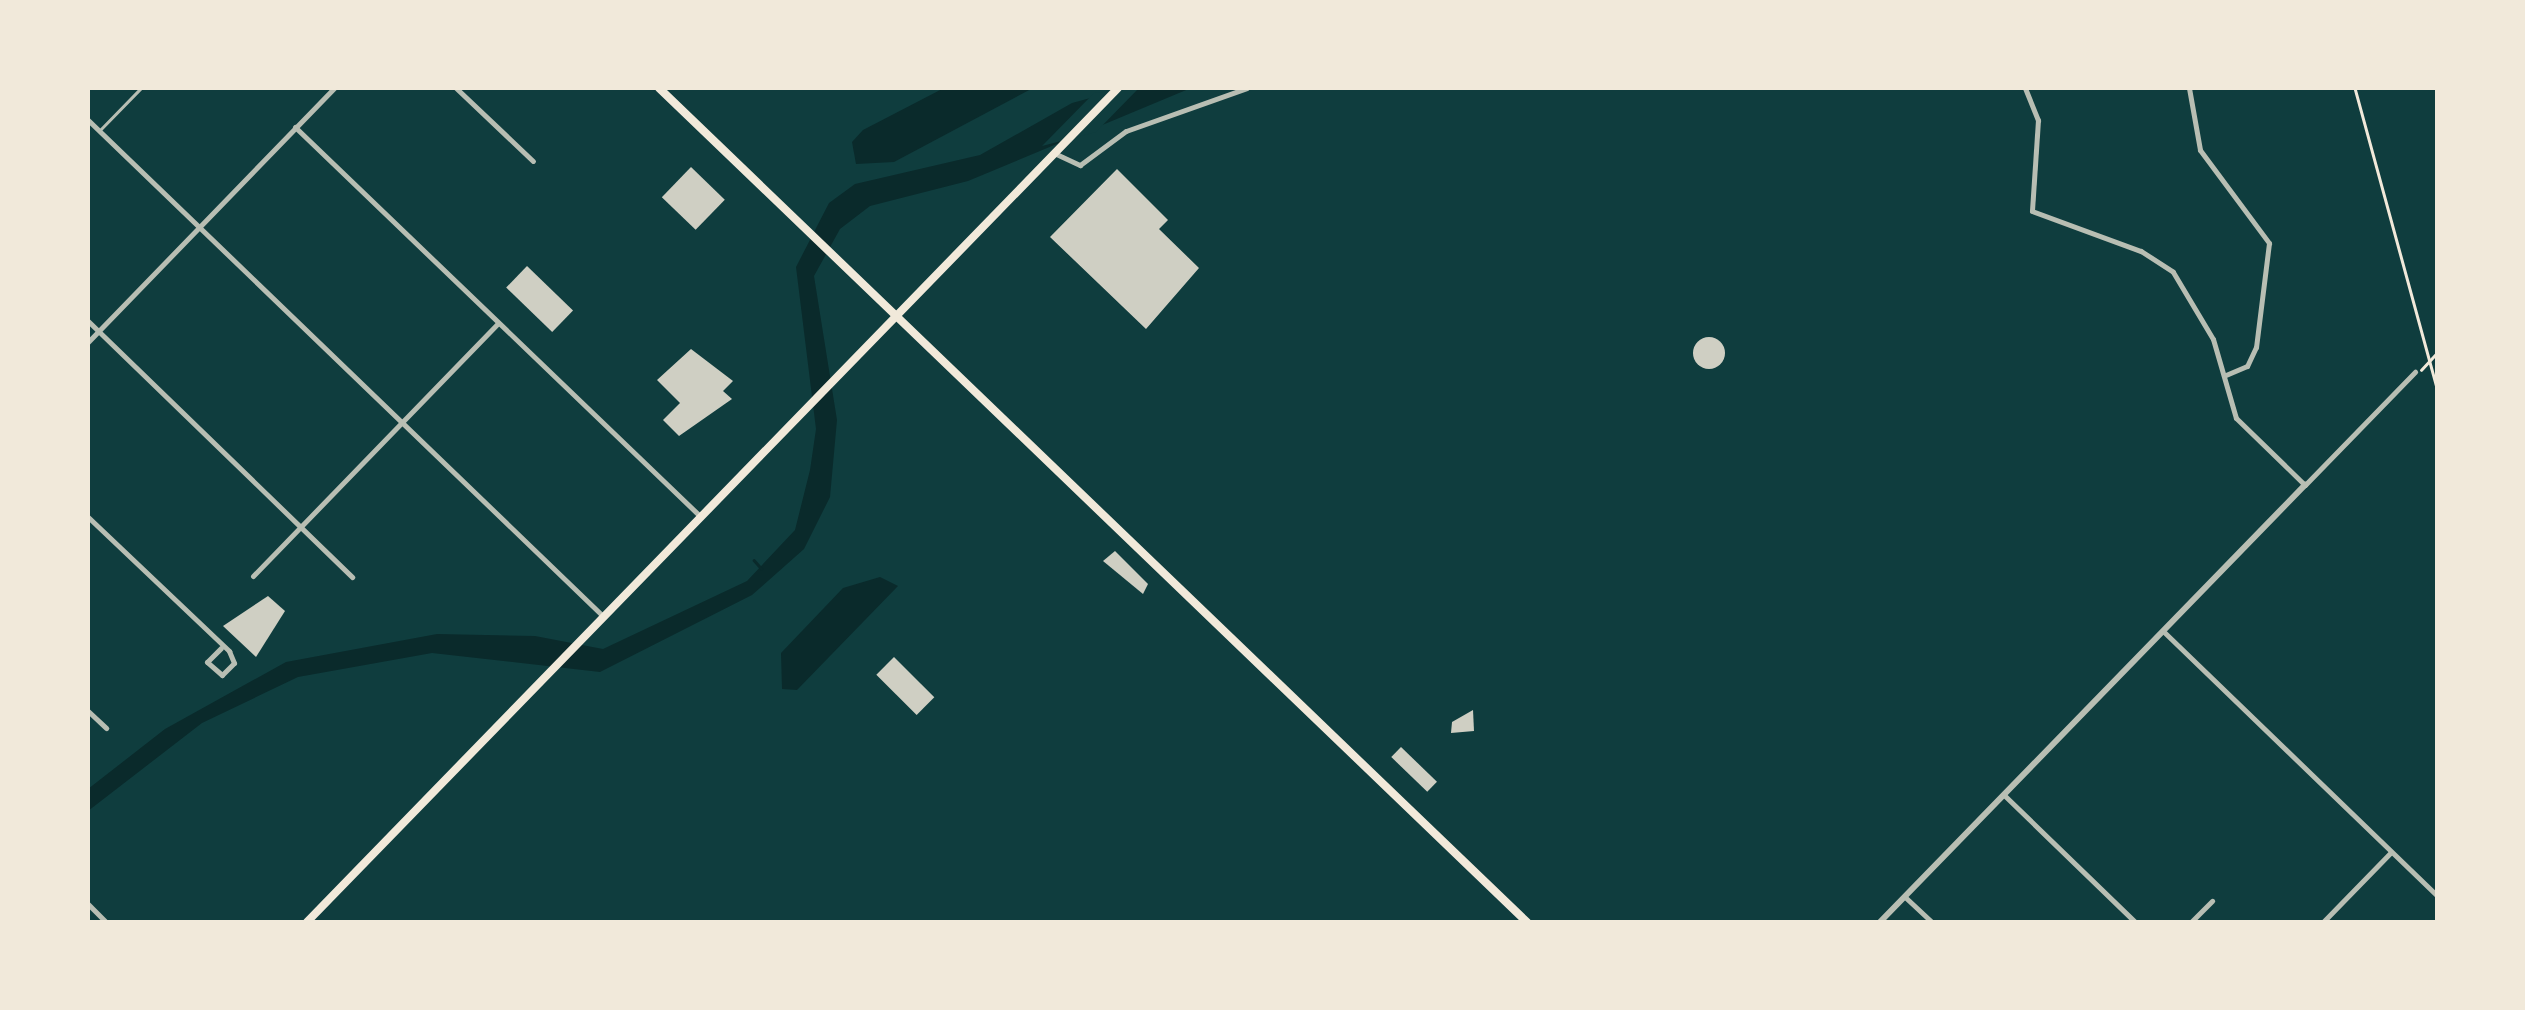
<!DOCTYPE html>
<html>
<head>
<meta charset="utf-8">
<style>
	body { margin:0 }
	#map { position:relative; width:2525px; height:1010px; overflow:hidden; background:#0f3d3e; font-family:Roboto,sans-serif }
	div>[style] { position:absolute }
	.water>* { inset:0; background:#0a2a2b }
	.pier>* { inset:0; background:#0f3d3e }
	.stream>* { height:2.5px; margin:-1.25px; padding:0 1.25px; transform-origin:1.25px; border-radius:1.25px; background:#0a2a2b }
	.building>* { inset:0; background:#cfcfc3; transform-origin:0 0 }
	.round { border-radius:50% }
	.path>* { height:2.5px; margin:-1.25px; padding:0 1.25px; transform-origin:1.25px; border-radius:1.25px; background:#f1e9da }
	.service>* { height:2.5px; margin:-1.25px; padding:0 1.25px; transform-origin:1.25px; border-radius:1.25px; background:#b8beb3 }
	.minor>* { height:5px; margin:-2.5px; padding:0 2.5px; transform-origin:2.5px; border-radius:2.5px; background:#b8beb3 }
	.tertiary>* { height:6px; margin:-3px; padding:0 3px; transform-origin:3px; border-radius:3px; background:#b8beb3 }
	.secondary>* { height:8px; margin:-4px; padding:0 4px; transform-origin:4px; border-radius:4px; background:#f1e9da }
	span { translate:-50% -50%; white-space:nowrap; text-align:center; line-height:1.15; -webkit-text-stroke:8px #f1e9da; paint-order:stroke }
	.frame { position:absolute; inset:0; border:90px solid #f1e9da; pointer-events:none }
</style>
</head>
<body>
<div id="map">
	<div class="water">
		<i style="clip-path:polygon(944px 88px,1033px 88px,894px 162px,856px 164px,852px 142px,863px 130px)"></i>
		<i style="clip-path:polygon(1127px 88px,1191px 88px,968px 181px,870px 206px,840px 229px,814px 276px,837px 420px,830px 497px,804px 549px,752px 595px,600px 672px,432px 653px,298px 677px,202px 723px,88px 811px,88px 789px,165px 729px,286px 662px,437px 634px,535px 636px,603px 649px,747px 581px,795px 530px,810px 470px,816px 429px,796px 267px,829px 203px,855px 184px,980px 155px,1072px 103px)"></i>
		<i style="clip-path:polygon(880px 577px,898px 586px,797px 690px,782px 689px,781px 653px,843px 588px)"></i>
	</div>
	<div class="pier">
		<i style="clip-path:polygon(1139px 88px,1096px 132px,1042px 146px,1094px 93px)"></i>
	</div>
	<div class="stream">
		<i style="left:754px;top:560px;width:11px;rotate:49deg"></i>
	</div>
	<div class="building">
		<i style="left:691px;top:167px;width:47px;height:42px;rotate:44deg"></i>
		<i style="clip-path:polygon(1117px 169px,1168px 220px,1159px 229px,1199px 268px,1146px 329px,1050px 237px)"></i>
		<i style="left:527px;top:266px;width:64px;height:30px;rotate:44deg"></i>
		<i class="round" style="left:1693px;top:337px;width:32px;height:32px"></i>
		<i style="clip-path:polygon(691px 349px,733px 381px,723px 391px,732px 399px,679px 436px,663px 420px,680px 403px,657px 380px)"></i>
		<i style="clip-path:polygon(1115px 551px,1148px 584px,1143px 594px,1103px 561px)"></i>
		<i style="clip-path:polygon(268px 596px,285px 611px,256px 657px,223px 626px)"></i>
		<i style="left:894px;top:657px;width:57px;height:25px;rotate:45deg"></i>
		<i style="clip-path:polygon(1473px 710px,1474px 731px,1451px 733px,1452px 722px)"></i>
		<i style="left:1401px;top:747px;width:50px;height:14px;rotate:44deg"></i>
	</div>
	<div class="path">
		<i style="left:2355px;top:88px;width:315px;rotate:74.7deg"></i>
		<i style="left:2421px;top:370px;width:25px;rotate:-47deg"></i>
	</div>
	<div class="service">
		<i style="left:100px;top:130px;width:59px;rotate:-45.7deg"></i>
	</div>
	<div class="minor">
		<i style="left:456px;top:88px;width:106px;rotate:43.5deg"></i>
		<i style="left:2025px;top:88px;width:35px;rotate:68deg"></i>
		<i style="left:2038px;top:120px;width:91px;rotate:93.8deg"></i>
		<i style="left:2032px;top:211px;width:116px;rotate:20.2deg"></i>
		<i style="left:2141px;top:251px;width:38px;rotate:33deg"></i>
		<i style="left:2173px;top:272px;width:78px;rotate:59.2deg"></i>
		<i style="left:2213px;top:339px;width:82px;rotate:73.8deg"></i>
		<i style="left:2236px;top:418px;width:96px;rotate:44.2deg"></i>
		<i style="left:2305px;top:485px;width:158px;rotate:-45.8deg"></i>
		<i style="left:2189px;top:88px;width:63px;rotate:79.9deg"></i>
		<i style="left:2200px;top:150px;width:116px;rotate:53.4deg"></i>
		<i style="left:2269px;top:243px;width:105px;rotate:97.1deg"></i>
		<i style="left:2256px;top:347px;width:21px;rotate:115deg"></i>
		<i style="left:2247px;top:366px;width:25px;rotate:157deg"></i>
		<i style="left:88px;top:120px;width:716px;rotate:43.93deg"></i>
		<i style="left:295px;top:127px;width:562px;rotate:43.85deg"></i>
		<i style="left:1054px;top:153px;width:29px;rotate:25deg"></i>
		<i style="left:1080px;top:165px;width:57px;rotate:-36.5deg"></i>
		<i style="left:1126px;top:131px;width:128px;rotate:-19.6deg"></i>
		<i style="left:88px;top:321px;width:368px;rotate:44.1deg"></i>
		<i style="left:88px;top:342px;width:354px;rotate:-45.9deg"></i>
		<i style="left:88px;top:517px;width:195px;rotate:43.5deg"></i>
		<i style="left:229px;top:651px;width:13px;rotate:67deg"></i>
		<i style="left:234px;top:663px;width:17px;rotate:135deg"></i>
		<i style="left:222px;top:675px;width:20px;rotate:-139deg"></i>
		<i style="left:207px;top:662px;width:20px;rotate:-45deg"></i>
		<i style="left:253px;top:576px;width:352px;rotate:-45.9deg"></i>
		<i style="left:2163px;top:631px;width:383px;rotate:44deg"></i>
		<i style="left:88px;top:711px;width:25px;rotate:43deg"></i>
		<i style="left:2004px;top:795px;width:182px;rotate:44.1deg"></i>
		<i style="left:1905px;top:897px;width:37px;rotate:43deg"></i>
		<i style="left:88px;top:904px;width:25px;rotate:45deg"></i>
		<i style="left:2191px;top:922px;width:30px;rotate:-45deg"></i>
		<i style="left:2323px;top:922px;width:96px;rotate:-45.8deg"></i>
	</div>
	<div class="tertiary">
		<i style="left:1880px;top:922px;width:610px;rotate:-45.8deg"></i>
	</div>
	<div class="secondary">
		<i style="left:659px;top:88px;width:1204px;rotate:43.86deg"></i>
		<i style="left:307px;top:922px;width:1163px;rotate:-45.8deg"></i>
	</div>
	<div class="frame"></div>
</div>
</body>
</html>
